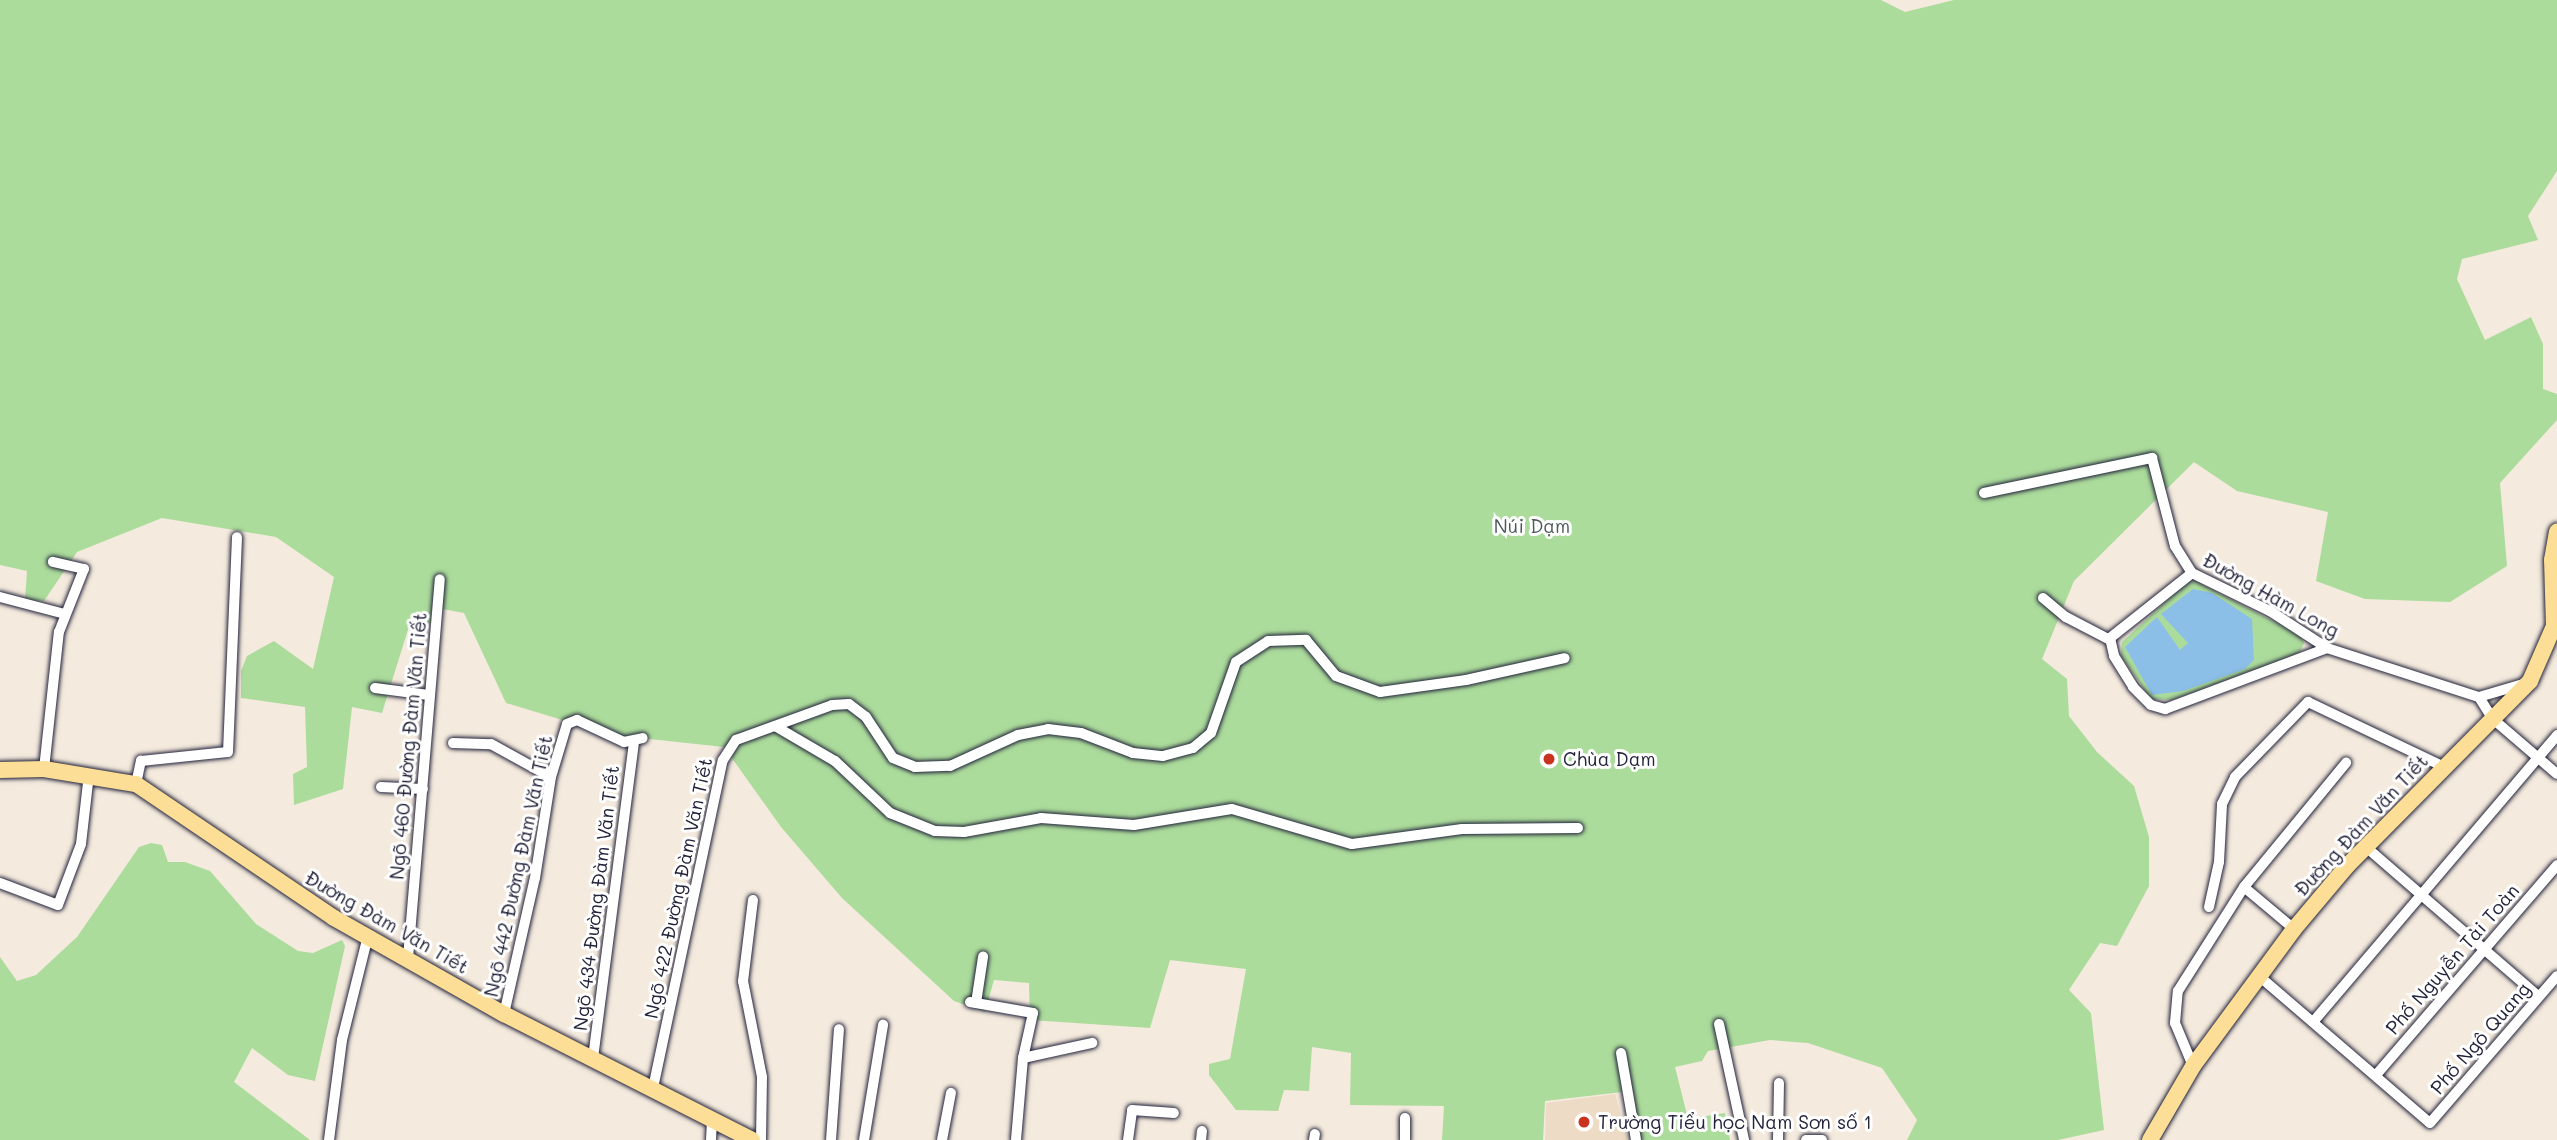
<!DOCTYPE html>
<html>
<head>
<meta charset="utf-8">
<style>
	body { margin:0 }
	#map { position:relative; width:2557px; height:1140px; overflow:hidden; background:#f4eadd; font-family:Mali,sans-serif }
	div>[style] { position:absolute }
	.built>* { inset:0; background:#eddbc5 }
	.green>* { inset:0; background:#acdc9c }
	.water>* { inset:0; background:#8bbfe8 }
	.roads { filter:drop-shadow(0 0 2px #22223b) drop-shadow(0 0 2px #22223b) }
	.street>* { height:10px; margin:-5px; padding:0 5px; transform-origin:5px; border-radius:5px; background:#fff }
	.primary>* { height:16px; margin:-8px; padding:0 8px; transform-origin:8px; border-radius:8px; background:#fcde96 }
	.dots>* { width:19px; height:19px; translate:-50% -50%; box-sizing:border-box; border:4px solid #fff; border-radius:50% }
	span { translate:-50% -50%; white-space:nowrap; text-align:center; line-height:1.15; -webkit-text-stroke:6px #fff; paint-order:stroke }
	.park-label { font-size:19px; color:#4b5a58 }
	.street-label { font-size:19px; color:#22223b }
	.poi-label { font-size:19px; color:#22223b }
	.left { translate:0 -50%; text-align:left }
</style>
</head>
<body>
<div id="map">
	<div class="built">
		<i style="clip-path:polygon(1615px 1094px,1628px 1140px,1545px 1140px,1546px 1103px)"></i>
	</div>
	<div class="green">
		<i style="clip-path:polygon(0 0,1881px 0,1905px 12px,1954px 0,2557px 0,2557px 171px,2528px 216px,2538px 240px,2462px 259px,2457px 279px,2485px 340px,2531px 317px,2543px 344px,2543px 389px,2557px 394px,2557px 420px,2500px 483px,2507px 566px,2450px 602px,2365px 599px,2316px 581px,2328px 512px,2237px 491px,2194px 462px,2074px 581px,2042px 659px,2067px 679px,2069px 716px,2097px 752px,2134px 786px,2149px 837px,2149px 886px,2117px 946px,2100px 943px,2069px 990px,2091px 1013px,2104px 1130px,2058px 1140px,1907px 1140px,1917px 1120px,1882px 1068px,1808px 1043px,1770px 1040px,1708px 1051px,1702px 1061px,1675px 1067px,1688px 1119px,1725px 1113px,1730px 1140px,1640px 1140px,1631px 1091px,1545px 1101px,1543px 1140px,1442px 1140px,1444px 1106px,1350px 1105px,1351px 1053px,1312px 1047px,1309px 1091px,1284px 1090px,1278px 1111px,1236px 1110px,1209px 1075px,1209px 1064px,1230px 1059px,1246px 969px,1170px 960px,1150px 1028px,1030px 1020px,1029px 983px,994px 980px,985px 1012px,954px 1001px,842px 898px,781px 827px,724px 747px,612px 735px,506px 703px,464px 613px,432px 607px,431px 623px,411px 620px,382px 713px,352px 707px,343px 789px,294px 805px,293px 774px,307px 767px,305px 707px,241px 698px,241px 671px,247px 656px,274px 641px,313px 669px,334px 577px,276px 537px,162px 518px,77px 552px,44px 601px,25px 600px,27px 571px,0 565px)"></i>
		<i style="clip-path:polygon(2195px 581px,2300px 635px,2304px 643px,2299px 654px,2172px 700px,2151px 699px,2121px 656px,2122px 642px,2187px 582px)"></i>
		<i style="clip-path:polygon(151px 843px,162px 845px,168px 862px,185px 862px,210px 871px,256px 924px,298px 951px,313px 953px,342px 940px,345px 946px,315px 1081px,288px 1075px,252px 1048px,234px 1082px,310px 1140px,0 1140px,0 957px,17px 981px,36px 975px,77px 937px,139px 847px)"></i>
	</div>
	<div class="water">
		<i style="clip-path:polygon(2193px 589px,2212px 593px,2252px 619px,2254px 660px,2245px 669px,2183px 691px,2152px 695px,2125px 647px,2157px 617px,2180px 650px,2188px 643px,2161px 614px)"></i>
	</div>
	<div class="roads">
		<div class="street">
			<i style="left:1984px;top:493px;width:172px;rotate:-11.8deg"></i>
			<i style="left:2152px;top:458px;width:91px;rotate:75.4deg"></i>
			<i style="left:2175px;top:546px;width:32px;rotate:58deg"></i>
			<i style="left:2192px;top:573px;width:87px;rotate:26deg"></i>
			<i style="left:2270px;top:611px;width:68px;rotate:33deg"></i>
			<i style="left:2327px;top:648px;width:160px;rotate:17.9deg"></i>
			<i style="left:2479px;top:697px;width:26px;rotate:58deg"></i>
			<i style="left:2493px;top:719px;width:84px;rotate:40.7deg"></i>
			<i style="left:2192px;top:573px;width:105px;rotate:141.6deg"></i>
			<i style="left:2110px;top:638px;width:18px;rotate:77deg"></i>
			<i style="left:2114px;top:656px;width:36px;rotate:58deg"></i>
			<i style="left:2133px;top:687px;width:25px;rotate:45deg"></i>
			<i style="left:2151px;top:705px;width:15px;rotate:16deg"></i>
			<i style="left:2165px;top:709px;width:173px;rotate:-20.6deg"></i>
			<i style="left:0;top:597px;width:67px;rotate:14.7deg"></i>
			<i style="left:2043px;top:598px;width:30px;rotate:40deg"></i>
			<i style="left:2066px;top:617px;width:50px;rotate:27.6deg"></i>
			<i style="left:375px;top:688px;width:54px;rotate:7.4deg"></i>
			<i style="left:2479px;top:697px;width:46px;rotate:-16.5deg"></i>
			<i style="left:775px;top:726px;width:69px;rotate:30.3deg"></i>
			<i style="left:835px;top:761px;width:76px;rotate:43.4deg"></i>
			<i style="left:890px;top:813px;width:48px;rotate:21.8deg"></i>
			<i style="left:935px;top:831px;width:29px;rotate:2deg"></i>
			<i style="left:964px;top:832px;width:78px;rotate:-10.3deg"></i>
			<i style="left:1041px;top:818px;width:93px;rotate:4.3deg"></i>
			<i style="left:1134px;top:825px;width:99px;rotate:-9.3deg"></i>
			<i style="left:1232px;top:809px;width:125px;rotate:16.3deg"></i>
			<i style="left:1352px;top:844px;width:111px;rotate:-7.8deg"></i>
			<i style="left:1462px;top:829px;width:116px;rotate:-0.5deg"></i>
			<i style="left:453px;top:743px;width:38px;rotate:2deg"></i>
			<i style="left:491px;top:744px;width:68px;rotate:28.8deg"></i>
			<i style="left:44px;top:769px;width:138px;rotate:-83.8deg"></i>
			<i style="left:59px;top:632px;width:68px;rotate:-68.4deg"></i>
			<i style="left:84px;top:569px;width:32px;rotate:-167deg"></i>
			<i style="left:136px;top:784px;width:24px;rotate:-78deg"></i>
			<i style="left:141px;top:761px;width:87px;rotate:-5.9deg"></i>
			<i style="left:228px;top:752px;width:215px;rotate:-87.6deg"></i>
			<i style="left:381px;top:787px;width:42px;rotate:2.7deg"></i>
			<i style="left:2366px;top:847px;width:228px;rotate:40.9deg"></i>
			<i style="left:0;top:883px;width:62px;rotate:20.8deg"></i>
			<i style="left:58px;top:905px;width:65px;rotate:-69.3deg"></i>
			<i style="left:81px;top:844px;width:70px;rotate:-83.5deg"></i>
			<i style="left:753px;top:900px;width:82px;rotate:97deg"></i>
			<i style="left:743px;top:981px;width:98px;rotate:78.8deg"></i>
			<i style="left:762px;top:1077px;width:63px;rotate:90.9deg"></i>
			<i style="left:2209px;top:907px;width:46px;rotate:-77.5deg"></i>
			<i style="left:2219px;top:862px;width:58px;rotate:-87deg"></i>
			<i style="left:2222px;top:804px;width:30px;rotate:-64deg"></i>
			<i style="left:2235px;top:777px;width:105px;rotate:-45.8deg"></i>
			<i style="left:2308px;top:702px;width:151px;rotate:25.5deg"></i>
			<i style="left:2294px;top:929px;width:65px;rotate:-140deg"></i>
			<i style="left:2244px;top:887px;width:161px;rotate:-50.6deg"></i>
			<i style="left:408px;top:958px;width:380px;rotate:-85.2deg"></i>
			<i style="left:2259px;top:976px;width:225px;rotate:40.7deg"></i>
			<i style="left:2430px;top:1123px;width:194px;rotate:-49.2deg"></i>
			<i style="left:970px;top:1002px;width:64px;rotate:9.9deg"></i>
			<i style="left:1033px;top:1013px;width:46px;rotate:102.5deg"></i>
			<i style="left:1023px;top:1058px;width:82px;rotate:94.9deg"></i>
			<i style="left:976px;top:1003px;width:47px;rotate:-81.3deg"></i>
			<i style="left:504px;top:1014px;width:139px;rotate:-77.2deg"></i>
			<i style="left:535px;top:878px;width:102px;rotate:-81deg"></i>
			<i style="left:551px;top:777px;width:55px;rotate:-73.2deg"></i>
			<i style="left:567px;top:724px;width:11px;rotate:-22deg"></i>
			<i style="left:577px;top:720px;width:52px;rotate:25.1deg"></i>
			<i style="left:624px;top:742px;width:19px;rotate:-12deg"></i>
			<i style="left:2313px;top:1022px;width:377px;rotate:-49.6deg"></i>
			<i style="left:1719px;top:1024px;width:119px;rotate:77.8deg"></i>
			<i style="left:1621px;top:1053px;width:88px;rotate:80.2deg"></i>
			<i style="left:593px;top:1058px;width:320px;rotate:-82.6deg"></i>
			<i style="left:1023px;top:1058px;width:71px;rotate:-12.3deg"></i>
			<i style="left:2193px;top:1066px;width:47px;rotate:-112.7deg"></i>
			<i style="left:2175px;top:1023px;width:32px;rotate:-85deg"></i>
			<i style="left:2178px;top:991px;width:123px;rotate:-57.6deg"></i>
			<i style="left:2376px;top:1075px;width:277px;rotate:-49.2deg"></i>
			<i style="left:653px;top:1088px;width:335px;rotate:-78deg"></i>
			<i style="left:723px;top:760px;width:24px;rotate:-57deg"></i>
			<i style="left:736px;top:740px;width:102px;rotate:-20deg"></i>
			<i style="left:832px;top:705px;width:17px;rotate:-3deg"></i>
			<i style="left:849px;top:704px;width:21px;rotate:37deg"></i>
			<i style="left:866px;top:717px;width:49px;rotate:56.6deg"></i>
			<i style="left:893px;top:758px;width:24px;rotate:22deg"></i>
			<i style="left:915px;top:767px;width:35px;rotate:-2deg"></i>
			<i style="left:950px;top:766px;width:75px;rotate:-24.5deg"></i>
			<i style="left:1018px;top:735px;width:31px;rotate:-11deg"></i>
			<i style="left:1048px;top:729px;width:33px;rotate:7deg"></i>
			<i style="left:1081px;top:733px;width:56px;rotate:21deg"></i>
			<i style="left:1133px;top:753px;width:30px;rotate:6deg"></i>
			<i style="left:1163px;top:756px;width:31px;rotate:-15deg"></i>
			<i style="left:1193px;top:748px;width:23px;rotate:-40deg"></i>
			<i style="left:1211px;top:733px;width:75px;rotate:-70.6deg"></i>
			<i style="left:1236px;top:662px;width:38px;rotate:-33deg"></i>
			<i style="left:1268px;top:641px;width:38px;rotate:-2deg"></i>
			<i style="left:1306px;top:640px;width:47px;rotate:50.2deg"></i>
			<i style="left:1336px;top:676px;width:47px;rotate:20deg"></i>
			<i style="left:1380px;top:692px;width:87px;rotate:-7.9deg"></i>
			<i style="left:1466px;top:680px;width:101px;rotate:-12.5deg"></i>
			<i style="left:329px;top:1140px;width:101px;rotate:-82.6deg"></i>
			<i style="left:342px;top:1040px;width:107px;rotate:-76deg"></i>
			<i style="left:711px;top:1140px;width:19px;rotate:-87deg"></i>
			<i style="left:831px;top:1140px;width:111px;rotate:-85.9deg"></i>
			<i style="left:864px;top:1140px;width:117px;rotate:-80.6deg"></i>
			<i style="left:942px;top:1140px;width:48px;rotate:-79.2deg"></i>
			<i style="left:1128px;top:1140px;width:30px;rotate:-82deg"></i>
			<i style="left:1132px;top:1110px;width:42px;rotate:4.1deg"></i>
			<i style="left:1201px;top:1140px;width:9px;rotate:-84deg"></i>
			<i style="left:1314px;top:1140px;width:6px;rotate:-81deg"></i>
			<i style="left:1405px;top:1140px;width:22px;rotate:-90deg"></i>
			<i style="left:1778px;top:1140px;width:57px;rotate:-89deg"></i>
			<i style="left:1806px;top:1140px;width:16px"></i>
		</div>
		<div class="primary">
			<i style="left:0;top:770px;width:44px;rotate:-1.3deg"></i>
			<i style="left:44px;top:769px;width:93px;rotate:9.3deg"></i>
			<i style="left:136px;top:784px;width:239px;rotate:34.1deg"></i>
			<i style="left:334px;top:918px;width:195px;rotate:29.5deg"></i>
			<i style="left:504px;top:1014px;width:278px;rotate:26.9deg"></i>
			<i style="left:2150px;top:1140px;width:86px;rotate:-59.8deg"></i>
			<i style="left:2193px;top:1066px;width:170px;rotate:-53.6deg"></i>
			<i style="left:2294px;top:929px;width:82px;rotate:-49.9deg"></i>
			<i style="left:2347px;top:866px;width:260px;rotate:-45.3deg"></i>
			<i style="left:2530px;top:681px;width:60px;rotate:-66.4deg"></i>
			<i style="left:2554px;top:626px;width:66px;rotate:-91.7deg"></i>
			<i style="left:2552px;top:560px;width:29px;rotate:-80deg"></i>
		</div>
	</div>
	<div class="dots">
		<i style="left:1549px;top:759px;background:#c8321e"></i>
		<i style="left:1584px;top:1122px;background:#c8321e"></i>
	</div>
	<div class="park-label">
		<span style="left:1532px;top:526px">Núi Dạm</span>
	</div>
	<div class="street-label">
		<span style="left:2271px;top:595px;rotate:29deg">Đường Hàm Long</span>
		<span style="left:408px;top:746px;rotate:-85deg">Ngõ 460 Đường Đàm Văn Tiết</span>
		<span style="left:2361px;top:825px;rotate:-47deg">Đường Đàm Văn Tiết</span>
		<span style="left:518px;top:866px;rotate:-78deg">Ngõ 442 Đường Đàm Văn Tiết</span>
		<span style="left:678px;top:888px;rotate:-78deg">Ngõ 422 Đường Đàm Văn Tiết</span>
		<span style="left:596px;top:898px;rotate:-83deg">Ngõ 434 Đường Đàm Văn Tiết</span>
		<span style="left:387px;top:922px;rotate:30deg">Đường Đàm Văn Tiết</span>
		<span style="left:2452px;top:959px;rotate:-49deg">Phố Nguyễn Tài Toàn</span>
		<span style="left:2480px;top:1038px;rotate:-49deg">Phố Ngô Quang</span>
	</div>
	<div class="poi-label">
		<span class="left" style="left:1563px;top:759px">Chùa Dạm</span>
		<span class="left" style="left:1598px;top:1122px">Trường Tiểu học Nam Sơn số 1</span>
	</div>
</div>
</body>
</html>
